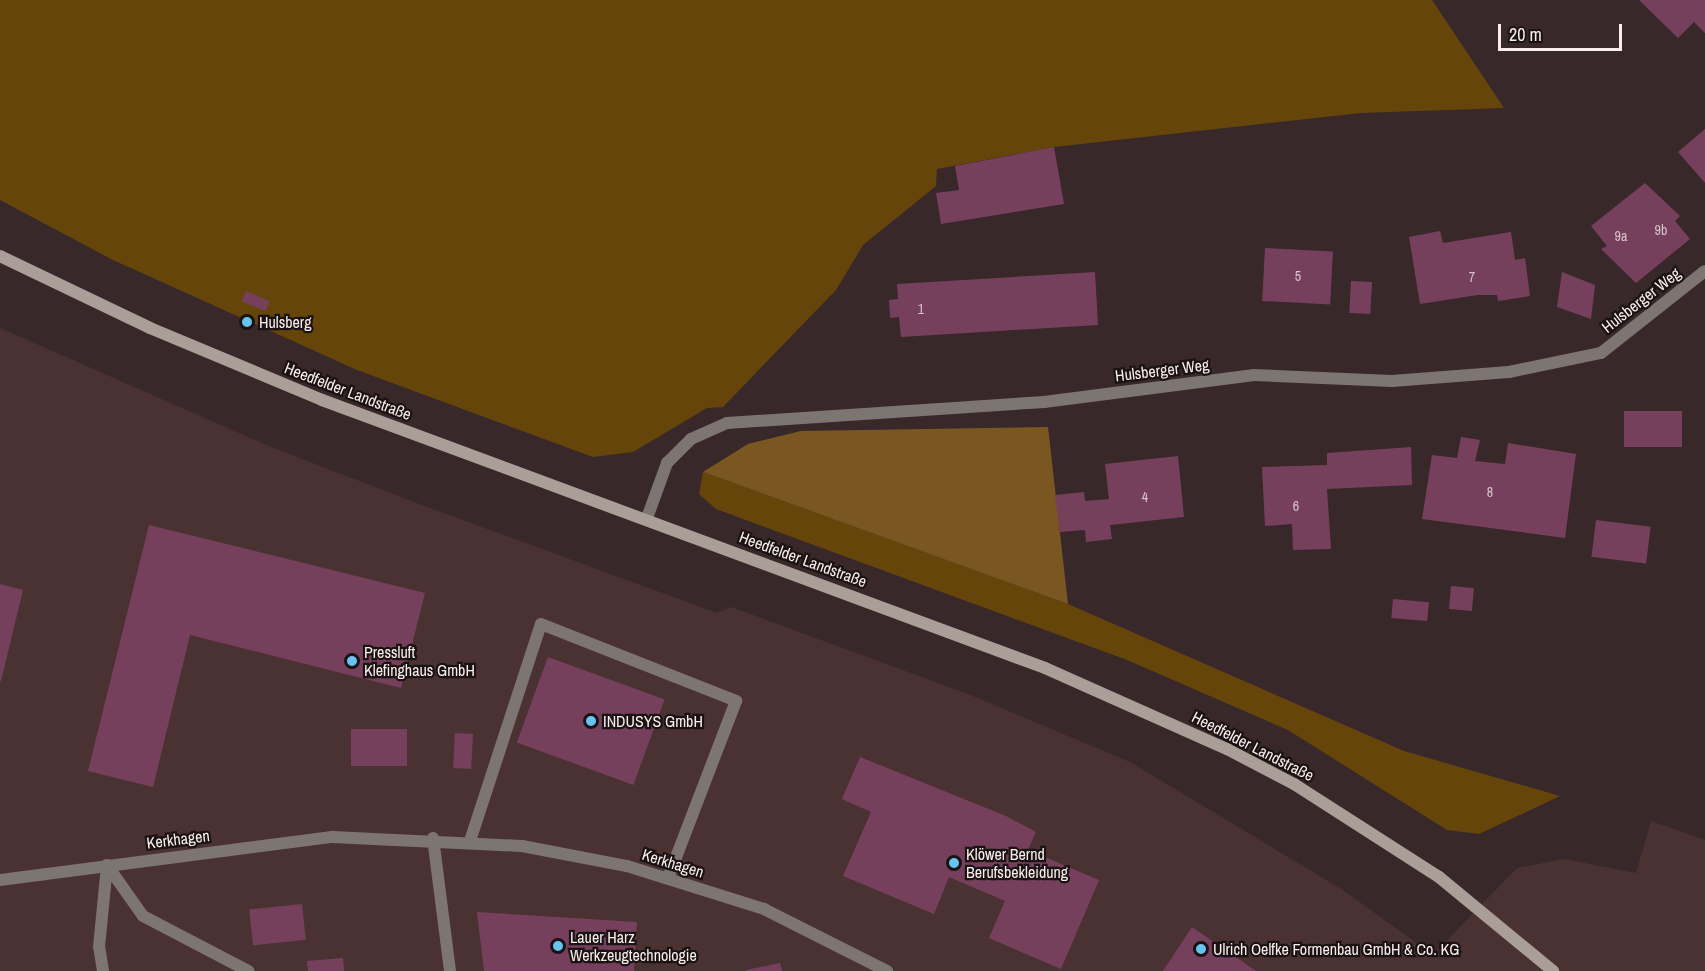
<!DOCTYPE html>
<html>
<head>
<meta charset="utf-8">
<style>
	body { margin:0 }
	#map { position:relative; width:1705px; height:971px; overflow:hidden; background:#392829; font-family:"Archivo Narrow",sans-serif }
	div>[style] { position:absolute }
	.built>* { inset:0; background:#4a3233 }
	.green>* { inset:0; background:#66450b }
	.forest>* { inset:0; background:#7a5721 }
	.building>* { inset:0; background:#76405d; transform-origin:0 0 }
	.service>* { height:12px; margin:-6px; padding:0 6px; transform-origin:6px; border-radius:6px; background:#7d7572 }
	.minor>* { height:12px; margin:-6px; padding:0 6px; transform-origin:6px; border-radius:6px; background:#7d7572 }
	.secondary>* { height:12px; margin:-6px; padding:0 6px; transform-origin:6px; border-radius:6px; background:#aa9e98 }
	.dots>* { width:16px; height:16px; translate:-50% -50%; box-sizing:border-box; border:3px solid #1b1313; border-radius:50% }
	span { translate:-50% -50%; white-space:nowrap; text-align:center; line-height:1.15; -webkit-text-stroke:4.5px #1b1313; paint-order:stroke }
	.number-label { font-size:14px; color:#d8c2c9 }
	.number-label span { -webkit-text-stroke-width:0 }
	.street-label { font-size:16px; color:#f9eded }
	.poi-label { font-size:16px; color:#f9eded }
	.left { translate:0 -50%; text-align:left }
	.scale { position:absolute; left:1498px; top:24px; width:124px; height:27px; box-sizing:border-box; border:3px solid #f9eded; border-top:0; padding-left:8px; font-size:18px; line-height:21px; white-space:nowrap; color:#f9eded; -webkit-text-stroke:4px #1b1313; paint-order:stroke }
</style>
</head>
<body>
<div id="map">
	<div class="built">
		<i style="clip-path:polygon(0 328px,271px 447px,427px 507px,717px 613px,731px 607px,968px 694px,1130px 762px,1343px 890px,1433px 955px,1517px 868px,1564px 859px,1636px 873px,1651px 821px,1705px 840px,1705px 971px,0 971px)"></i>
	</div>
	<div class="green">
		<i style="clip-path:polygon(0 0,1432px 0,1504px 108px,1361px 113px,1054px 147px,937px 169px,936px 186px,863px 245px,836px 290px,723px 407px,707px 408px,633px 452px,593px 457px,357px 370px,113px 260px,0 200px)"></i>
		<i style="clip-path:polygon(703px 472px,1068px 604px,1404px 751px,1560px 796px,1479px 834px,1447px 830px,1288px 730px,1127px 660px,716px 509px,699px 494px)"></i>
	</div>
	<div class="forest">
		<i style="clip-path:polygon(1048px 427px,1068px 604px,703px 472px,748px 444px,801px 431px)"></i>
	</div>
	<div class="building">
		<i style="clip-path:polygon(1639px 0,1705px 0,1705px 33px,1694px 22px,1678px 38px)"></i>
		<i style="clip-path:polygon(1705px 129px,1705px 183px,1678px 152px)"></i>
		<i style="clip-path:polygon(1054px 147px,1064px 204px,941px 224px,936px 193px,959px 190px,955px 166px)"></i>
		<i style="clip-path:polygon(1645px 183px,1680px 216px,1675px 221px,1690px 239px,1636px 283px,1601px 249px,1607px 246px,1591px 226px)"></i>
		<i style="clip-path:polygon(1440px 231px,1443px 243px,1511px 232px,1515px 260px,1525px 258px,1530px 296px,1498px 301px,1497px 295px,1478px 295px,1420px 304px,1409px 237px)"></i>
		<i style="left:1265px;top:248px;width:68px;height:53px;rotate:3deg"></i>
		<i style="clip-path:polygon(1095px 272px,1098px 325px,901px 337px,899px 317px,890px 318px,889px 300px,898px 299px,897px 284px)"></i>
		<i style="clip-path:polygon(1562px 272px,1595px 285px,1591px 319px,1557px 307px)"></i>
		<i style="left:1351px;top:281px;width:21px;height:32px;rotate:3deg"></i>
		<i style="left:246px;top:291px;width:26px;height:11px;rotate:23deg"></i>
		<i style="left:1624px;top:411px;width:58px;height:36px"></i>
		<i style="clip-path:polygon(1461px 437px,1480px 440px,1475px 461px,1505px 464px,1508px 443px,1576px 454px,1565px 538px,1422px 519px,1432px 455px,1457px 458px)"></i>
		<i style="clip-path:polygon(1411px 447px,1412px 485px,1327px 489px,1331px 549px,1293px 550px,1292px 524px,1265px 526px,1262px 467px,1327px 465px,1327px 453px)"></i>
		<i style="clip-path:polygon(1178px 456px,1184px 517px,1110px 525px,1112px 539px,1086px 542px,1085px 530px,1060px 532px,1055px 495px,1084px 492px,1085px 501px,1109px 499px,1105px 464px)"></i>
		<i style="left:1596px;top:520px;width:55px;height:37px;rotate:7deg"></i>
		<i style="clip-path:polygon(149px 525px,425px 593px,401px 688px,190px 635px,153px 787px,88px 771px)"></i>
		<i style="clip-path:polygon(0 584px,23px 590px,1px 681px,0 681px)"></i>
		<i style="left:1451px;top:586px;width:23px;height:23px;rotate:5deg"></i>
		<i style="left:1393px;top:599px;width:36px;height:19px;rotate:5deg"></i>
		<i style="left:548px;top:657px;width:124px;height:91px;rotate:20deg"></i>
		<i style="left:351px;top:729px;width:56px;height:37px"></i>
		<i style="left:455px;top:733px;width:18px;height:35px;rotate:3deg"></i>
		<i style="clip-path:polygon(860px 757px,1006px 816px,1036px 832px,1028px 850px,1099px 880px,1061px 969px,989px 938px,1005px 901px,949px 877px,934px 914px,843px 876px,871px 812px,842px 799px)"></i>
		<i style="left:302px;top:904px;width:36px;height:53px;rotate:84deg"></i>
		<i style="clip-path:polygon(477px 912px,637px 922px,634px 971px,484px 971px)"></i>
		<i style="clip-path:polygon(1192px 927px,1256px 971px,1163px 971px)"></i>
		<i style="clip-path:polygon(343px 958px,344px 971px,308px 971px,307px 961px)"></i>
		<i style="clip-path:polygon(780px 963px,782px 971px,746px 971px,746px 970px)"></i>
	</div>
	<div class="service">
		<i style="left:433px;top:838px;width:134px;rotate:82.7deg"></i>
		<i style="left:470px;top:841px;width:228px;rotate:-71.9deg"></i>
		<i style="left:541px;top:624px;width:210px;rotate:21.5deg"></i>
		<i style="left:736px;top:701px;width:190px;rotate:111deg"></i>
		<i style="left:107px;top:865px;width:62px;rotate:54.8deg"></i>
		<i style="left:143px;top:916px;width:119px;rotate:27.6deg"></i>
		<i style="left:103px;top:971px;width:24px;rotate:-99deg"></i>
		<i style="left:99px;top:947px;width:82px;rotate:-84.4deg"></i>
	</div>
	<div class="minor">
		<i style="left:647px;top:518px;width:59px;rotate:-70deg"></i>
		<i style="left:667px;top:463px;width:34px;rotate:-45deg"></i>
		<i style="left:691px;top:439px;width:39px;rotate:-24deg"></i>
		<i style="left:727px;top:423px;width:318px;rotate:-3.8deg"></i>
		<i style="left:1044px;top:402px;width:212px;rotate:-7.3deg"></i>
		<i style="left:1254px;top:375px;width:138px;rotate:2.5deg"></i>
		<i style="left:1392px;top:381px;width:117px;rotate:-4.4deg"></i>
		<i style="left:1509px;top:372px;width:94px;rotate:-11.7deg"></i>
		<i style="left:1601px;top:353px;width:132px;rotate:-38.3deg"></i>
		<i style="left:0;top:880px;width:335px;rotate:-7.4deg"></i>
		<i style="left:332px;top:837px;width:190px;rotate:2.7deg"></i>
		<i style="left:522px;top:846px;width:107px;rotate:10.8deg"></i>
		<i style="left:627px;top:866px;width:144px;rotate:17.4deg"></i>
		<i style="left:764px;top:909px;width:138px;rotate:26.8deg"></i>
	</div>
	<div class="secondary">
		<i style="left:0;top:256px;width:166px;rotate:25.6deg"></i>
		<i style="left:150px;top:328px;width:186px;rotate:22.7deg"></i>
		<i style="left:322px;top:400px;width:771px;rotate:20.34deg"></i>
		<i style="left:1045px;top:668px;width:199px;rotate:24deg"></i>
		<i style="left:1227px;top:749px;width:76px;rotate:27.6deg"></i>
		<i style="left:1294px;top:784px;width:172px;rotate:32.7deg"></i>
		<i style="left:1439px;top:877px;width:148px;rotate:39.5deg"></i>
	</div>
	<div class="dots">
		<i style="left:247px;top:322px;background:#67c4f0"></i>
		<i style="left:352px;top:661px;background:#67c4f0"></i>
		<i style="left:591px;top:721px;background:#67c4f0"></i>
		<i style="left:954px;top:863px;background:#67c4f0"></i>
		<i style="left:558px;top:946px;background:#67c4f0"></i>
		<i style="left:1201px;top:949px;background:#67c4f0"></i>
	</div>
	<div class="number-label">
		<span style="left:1661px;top:230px">9b</span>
		<span style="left:1621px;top:236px">9a</span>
		<span style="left:1298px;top:276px">5</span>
		<span style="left:1472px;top:277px">7</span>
		<span style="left:921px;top:309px">1</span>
		<span style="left:1490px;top:492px">8</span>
		<span style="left:1145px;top:497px">4</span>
		<span style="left:1296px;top:506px">6</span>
	</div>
	<div class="street-label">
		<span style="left:1641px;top:300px;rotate:-38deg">Hulsberger Weg</span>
		<span style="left:1162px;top:370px;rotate:-7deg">Hulsberger Weg</span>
		<span style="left:348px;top:391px;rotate:21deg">Heedfelder Landstraße</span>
		<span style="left:803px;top:559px;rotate:20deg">Heedfelder Landstraße</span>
		<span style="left:1253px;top:746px;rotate:27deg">Heedfelder Landstraße</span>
		<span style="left:178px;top:839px;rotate:-7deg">Kerkhagen</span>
		<span style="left:673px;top:863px;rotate:17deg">Kerkhagen</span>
	</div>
	<div class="poi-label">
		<span class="left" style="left:259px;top:322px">Hulsberg</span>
		<span class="left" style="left:364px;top:661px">Pressluft<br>Klefinghaus GmbH</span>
		<span class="left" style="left:603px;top:721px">INDUSYS GmbH</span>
		<span class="left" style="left:966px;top:863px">Klöwer Bernd<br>Berufsbekleidung</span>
		<span class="left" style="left:570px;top:946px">Lauer Harz<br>Werkzeugtechnologie</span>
		<span class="left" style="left:1213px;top:949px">Ulrich Oelfke Formenbau GmbH &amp; Co. KG</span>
	</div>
	<div class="scale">20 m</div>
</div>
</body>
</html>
